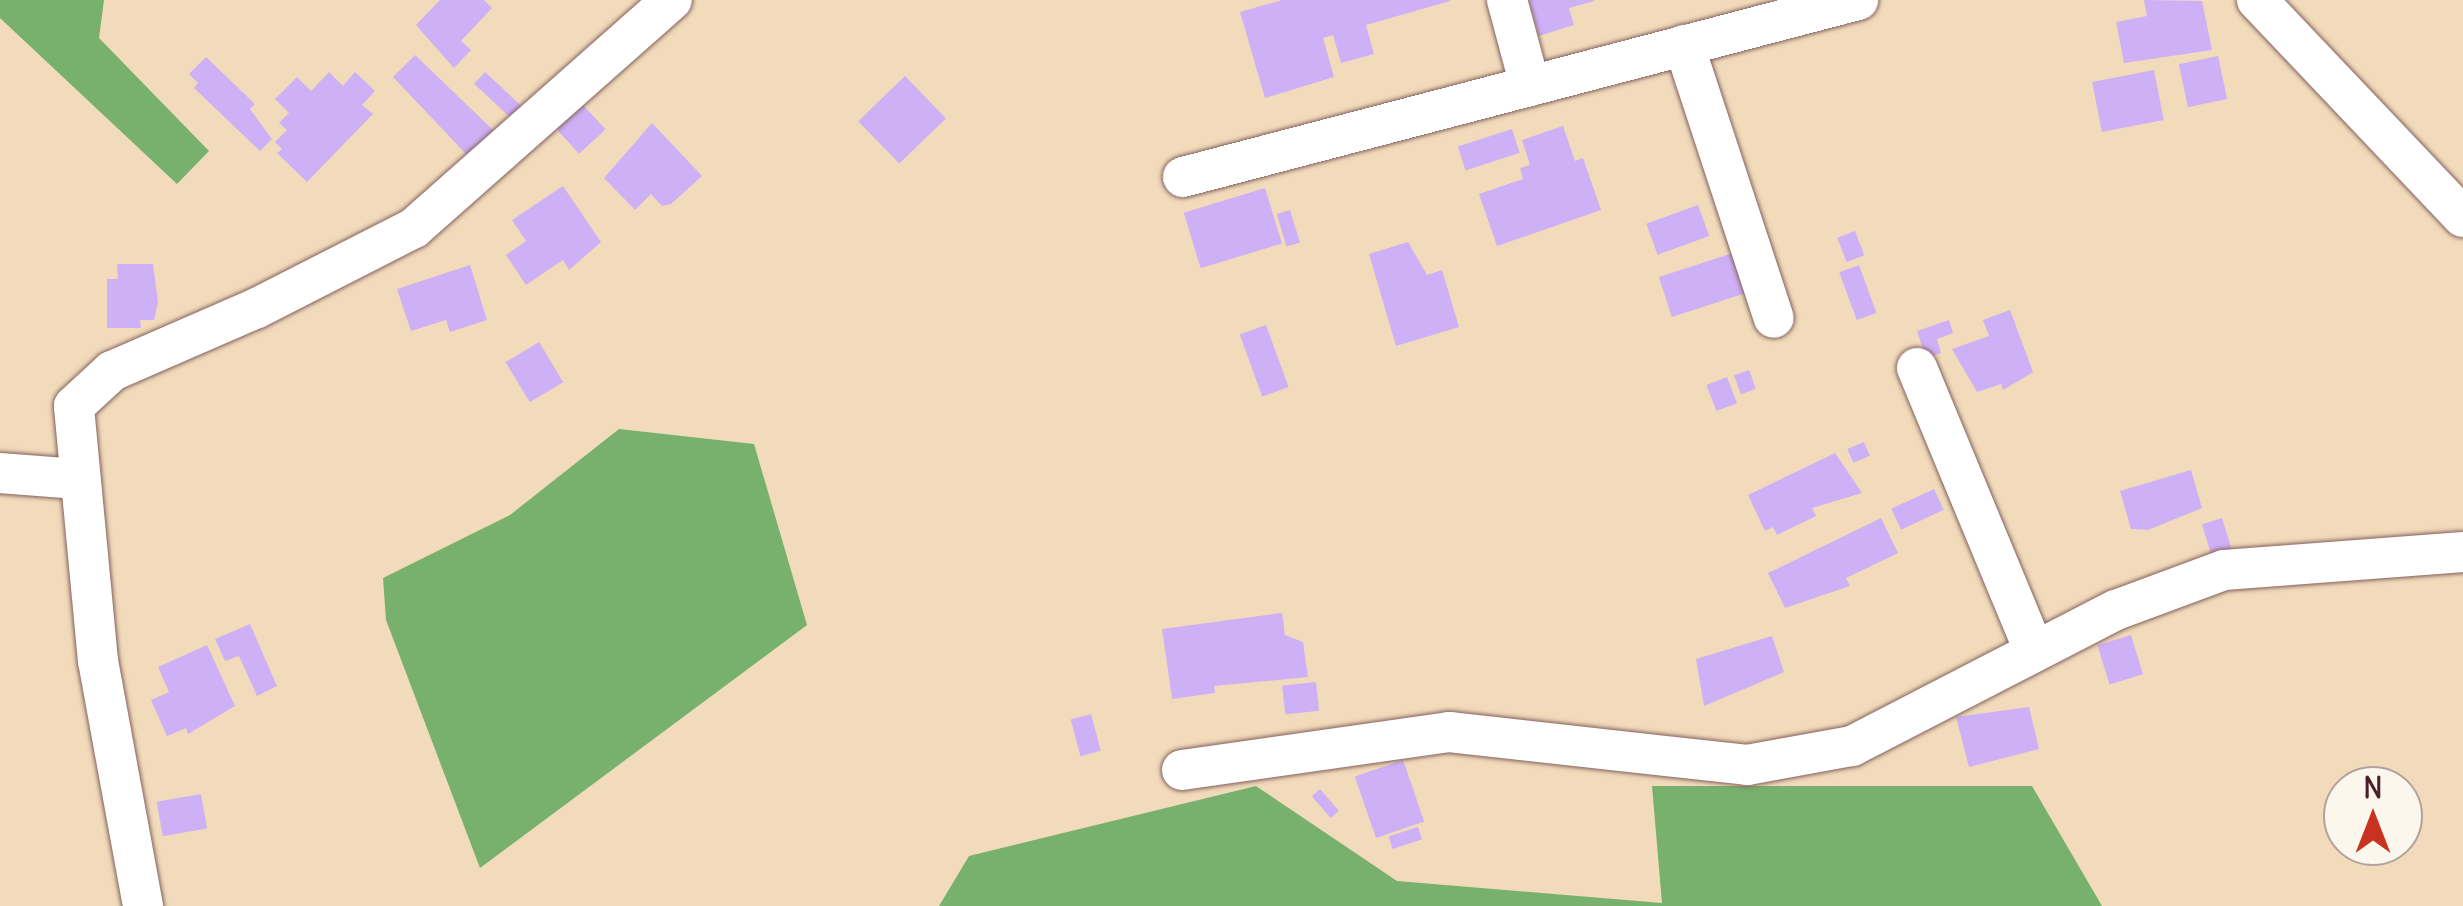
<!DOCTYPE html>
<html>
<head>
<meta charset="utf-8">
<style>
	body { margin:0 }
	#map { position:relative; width:2463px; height:906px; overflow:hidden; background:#f1dbbb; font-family:Delius,sans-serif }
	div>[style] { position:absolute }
	.forest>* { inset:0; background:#78b06e }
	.building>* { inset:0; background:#ceb0f6; transform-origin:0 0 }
	.roads { filter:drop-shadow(0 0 2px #84615d) drop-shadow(0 0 2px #84615d) }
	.minor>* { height:40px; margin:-20px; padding:0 20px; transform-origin:20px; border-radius:20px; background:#fff }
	span { translate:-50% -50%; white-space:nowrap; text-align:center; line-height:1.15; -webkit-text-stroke:8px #fbf7ec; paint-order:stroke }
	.north { position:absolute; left:2323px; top:766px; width:100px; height:100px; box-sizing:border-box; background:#fbf7ec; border:2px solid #b4a19f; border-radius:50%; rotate:0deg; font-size:28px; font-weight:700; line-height:40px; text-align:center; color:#4a1f2b }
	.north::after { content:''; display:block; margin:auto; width:35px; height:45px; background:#c8321e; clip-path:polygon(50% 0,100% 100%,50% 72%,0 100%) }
</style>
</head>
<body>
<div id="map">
	<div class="forest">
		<i style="clip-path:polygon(0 0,104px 0,99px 38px,209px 151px,177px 184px,0 18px)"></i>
		<i style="clip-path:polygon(619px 429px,754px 444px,807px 625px,480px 868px,386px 620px,383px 578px,510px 515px)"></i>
		<i style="clip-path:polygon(1256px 786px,1397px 881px,1662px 903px,1652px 786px,2032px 786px,2102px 906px,939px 906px,969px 856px)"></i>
	</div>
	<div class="building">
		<i style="clip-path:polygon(440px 0,484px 0,492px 8px,461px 41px,471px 50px,454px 68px,416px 25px)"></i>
		<i style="clip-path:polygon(1282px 0,1450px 0,1450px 1px,1366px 25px,1374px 54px,1341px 63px,1333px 35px,1323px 38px,1334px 77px,1265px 98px,1240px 12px)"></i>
		<i style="clip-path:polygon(1529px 0,1594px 0,1594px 1px,1569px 8px,1574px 25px,1539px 36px)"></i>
		<i style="clip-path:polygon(2144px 0,2202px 1px,2212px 50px,2124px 63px,2116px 22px,2147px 16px)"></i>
		<i style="clip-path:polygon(415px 55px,493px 130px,468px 156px,393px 77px)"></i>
		<i style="left:2218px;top:56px;width:44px;height:40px;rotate:78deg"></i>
		<i style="clip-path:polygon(206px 57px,255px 104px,250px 109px,272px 139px,260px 151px,194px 88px,198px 83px,189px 74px)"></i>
		<i style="left:2154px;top:70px;width:51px;height:63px;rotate:79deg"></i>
		<i style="clip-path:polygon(329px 72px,343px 86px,355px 72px,375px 91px,362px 105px,373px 114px,307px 182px,277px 153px,282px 149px,275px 142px,287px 130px,279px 123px,289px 113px,275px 99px,297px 77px,311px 91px)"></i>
		<i style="left:485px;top:72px;width:52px;height:16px;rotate:43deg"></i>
		<i style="left:905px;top:76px;width:59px;height:65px;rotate:46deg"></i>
		<i style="left:583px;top:105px;width:33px;height:36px;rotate:47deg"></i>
		<i style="clip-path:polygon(652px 123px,702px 176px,671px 204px,662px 206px,651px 194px,635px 210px,604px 178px)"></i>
		<i style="clip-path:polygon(1563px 126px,1575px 161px,1583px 158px,1601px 210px,1497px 246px,1479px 194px,1523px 179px,1520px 168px,1530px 165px,1522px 140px)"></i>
		<i style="left:1512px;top:129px;width:25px;height:57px;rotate:72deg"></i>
		<i style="clip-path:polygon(563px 186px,601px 242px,569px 270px,563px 260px,526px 285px,506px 255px,526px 241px,512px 220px)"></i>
		<i style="left:1265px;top:188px;width:58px;height:85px;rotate:73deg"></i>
		<i style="left:1698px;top:205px;width:33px;height:55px;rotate:70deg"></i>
		<i style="left:1290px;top:210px;width:34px;height:14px;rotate:73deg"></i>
		<i style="left:1855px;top:231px;width:26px;height:19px;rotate:69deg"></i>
		<i style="clip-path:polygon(1408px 242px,1427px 275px,1442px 270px,1459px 327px,1396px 346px,1369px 254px)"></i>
		<i style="left:1733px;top:253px;width:42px;height:78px;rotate:72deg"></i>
		<i style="clip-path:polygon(117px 264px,153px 264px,158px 302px,154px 320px,140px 320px,141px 328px,107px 328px,107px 279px,118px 279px)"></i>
		<i style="clip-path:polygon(470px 265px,487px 320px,450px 332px,446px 320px,411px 331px,397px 289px)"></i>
		<i style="left:1859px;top:265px;width:51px;height:21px;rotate:70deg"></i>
		<i style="clip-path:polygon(2010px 310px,2033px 372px,2003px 390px,2001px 384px,1977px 392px,1952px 349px,1989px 336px,1983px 320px)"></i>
		<i style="clip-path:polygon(1949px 320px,1953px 333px,1937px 339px,1941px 353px,1926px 358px,1917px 331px)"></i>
		<i style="left:1266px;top:325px;width:66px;height:28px;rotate:70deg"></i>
		<i style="left:539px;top:342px;width:47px;height:39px;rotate:59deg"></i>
		<i style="left:1749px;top:370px;width:20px;height:16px;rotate:70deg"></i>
		<i style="left:1727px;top:377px;width:28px;height:22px;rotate:69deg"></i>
		<i style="left:1864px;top:442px;width:15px;height:18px;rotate:67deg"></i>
		<i style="clip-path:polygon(1835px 453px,1862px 493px,1812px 508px,1816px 516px,1777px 535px,1773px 527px,1765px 531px,1748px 495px)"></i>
		<i style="clip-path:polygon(2191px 470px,2202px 508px,2148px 530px,2131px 529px,2120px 491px)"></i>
		<i style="left:1934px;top:489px;width:23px;height:47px;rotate:65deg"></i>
		<i style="clip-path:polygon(1881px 518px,1898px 553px,1846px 578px,1850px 586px,1785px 608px,1768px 573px)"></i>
		<i style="left:2222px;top:518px;width:34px;height:21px;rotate:73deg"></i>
		<i style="clip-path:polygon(1282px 613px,1285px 635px,1303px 642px,1308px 677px,1214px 686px,1215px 693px,1172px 699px,1162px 629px)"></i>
		<i style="clip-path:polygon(250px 624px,277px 686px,257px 696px,239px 656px,225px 661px,215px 639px)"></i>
		<i style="left:2131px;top:635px;width:41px;height:35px;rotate:73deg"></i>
		<i style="clip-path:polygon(1772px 636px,1784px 672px,1704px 706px,1696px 659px)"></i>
		<i style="clip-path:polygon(207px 645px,235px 706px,188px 734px,186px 728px,167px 736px,151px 700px,169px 692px,158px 667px)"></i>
		<i style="left:1316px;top:682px;width:29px;height:34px;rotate:84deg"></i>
		<i style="clip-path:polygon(2029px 707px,2039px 749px,1969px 767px,1956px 717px)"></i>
		<i style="left:1091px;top:714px;width:38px;height:21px;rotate:75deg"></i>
		<i style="left:1403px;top:760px;width:65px;height:51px;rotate:71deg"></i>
		<i style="left:1320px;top:789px;width:29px;height:11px;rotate:49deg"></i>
		<i style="left:201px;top:794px;width:35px;height:45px;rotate:80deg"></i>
		<i style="left:1418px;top:827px;width:13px;height:31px;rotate:72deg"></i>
	</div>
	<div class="roads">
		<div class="minor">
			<i style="left:1507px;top:0;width:89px;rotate:75deg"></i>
			<i style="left:2257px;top:0;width:299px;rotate:46.5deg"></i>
			<i style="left:1684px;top:45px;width:287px;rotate:71.8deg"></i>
			<i style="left:1183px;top:177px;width:698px;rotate:-14.69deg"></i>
			<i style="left:1917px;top:368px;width:306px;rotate:67.5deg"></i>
			<i style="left:0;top:473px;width:78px;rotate:4.4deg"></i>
			<i style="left:1182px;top:770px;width:270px;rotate:-8.1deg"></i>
			<i style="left:1449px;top:732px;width:300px;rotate:6.3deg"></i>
			<i style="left:1747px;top:765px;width:107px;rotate:-10.3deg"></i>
			<i style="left:1852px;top:746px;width:297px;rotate:-27.3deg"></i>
			<i style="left:2116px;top:610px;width:115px;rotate:-20.3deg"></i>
			<i style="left:2224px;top:570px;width:240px;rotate:-4.3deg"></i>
			<i style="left:143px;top:906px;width:249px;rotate:-100.4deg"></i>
			<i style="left:98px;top:661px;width:256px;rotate:-95.4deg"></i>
			<i style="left:74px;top:406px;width:52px;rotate:-42.6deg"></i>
			<i style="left:112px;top:371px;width:158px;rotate:-23.5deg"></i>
			<i style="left:257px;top:308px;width:176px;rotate:-27deg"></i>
			<i style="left:414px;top:228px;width:344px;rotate:-41.5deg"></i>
		</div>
	</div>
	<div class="north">N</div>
</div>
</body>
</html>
